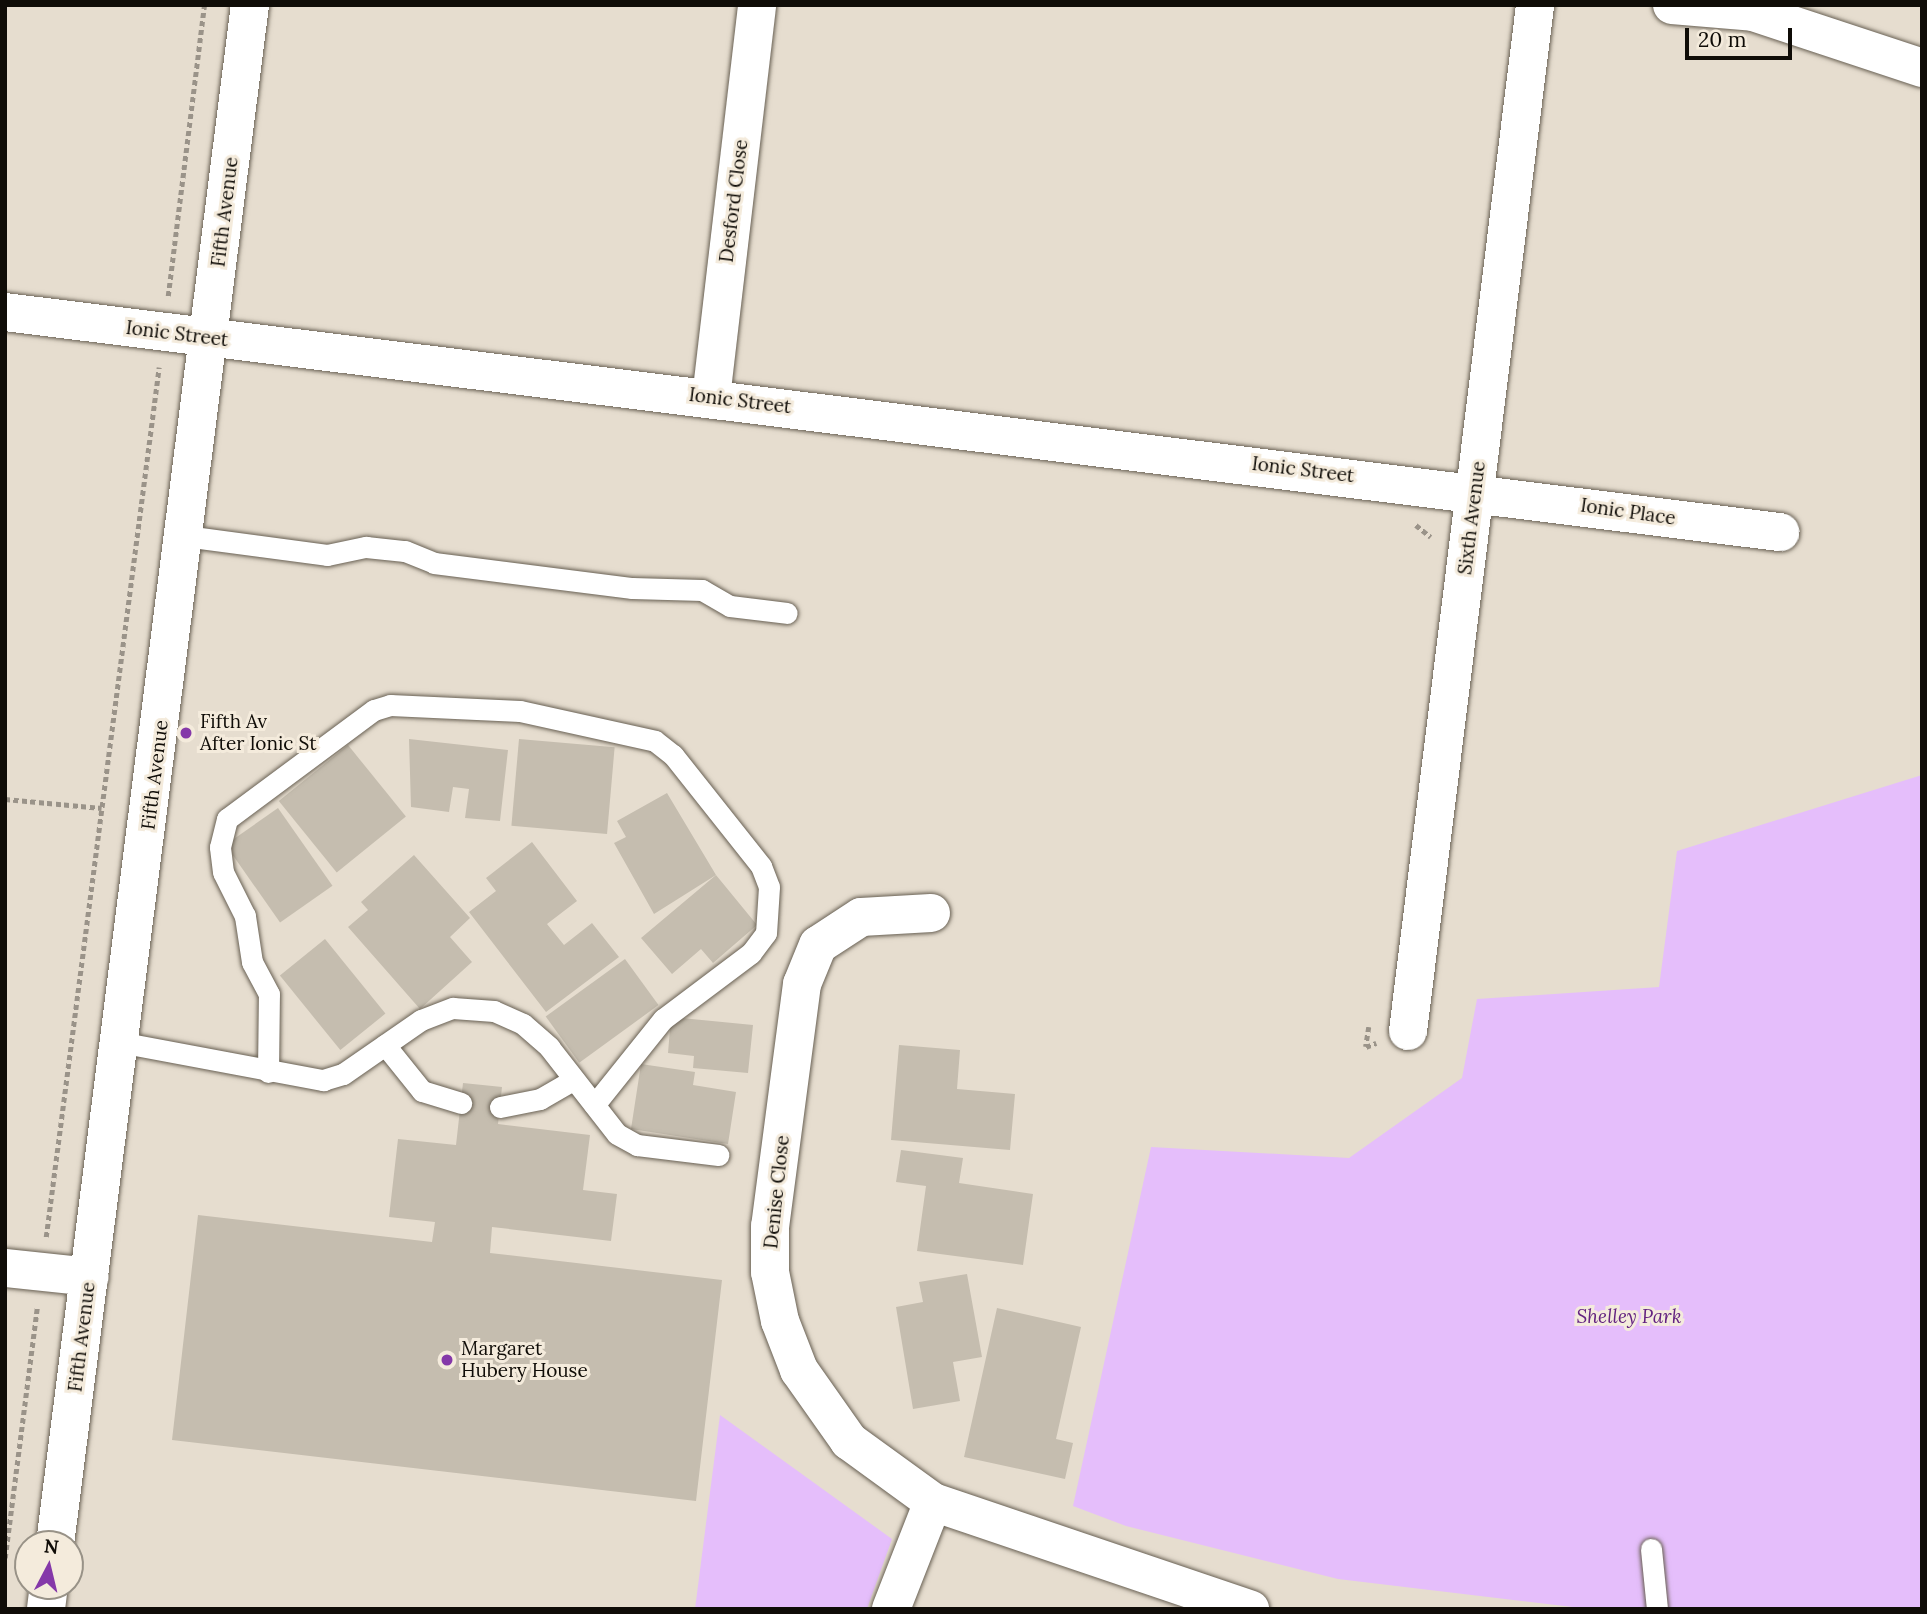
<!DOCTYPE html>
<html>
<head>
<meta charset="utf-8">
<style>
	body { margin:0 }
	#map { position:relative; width:1927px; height:1614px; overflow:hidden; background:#e6ddcf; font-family:Lora,serif }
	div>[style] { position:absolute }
	.green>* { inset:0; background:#e5befb }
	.building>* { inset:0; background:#c5bdaf; transform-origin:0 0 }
	.path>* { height:4.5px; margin-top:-2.25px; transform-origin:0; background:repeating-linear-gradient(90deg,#9a9389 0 5px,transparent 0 8.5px) }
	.roads { filter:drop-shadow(0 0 2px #686053) drop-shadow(0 0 2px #686053) }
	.service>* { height:21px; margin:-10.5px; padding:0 10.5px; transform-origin:10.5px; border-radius:10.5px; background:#fff }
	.minor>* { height:38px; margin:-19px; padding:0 19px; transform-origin:19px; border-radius:19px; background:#fff }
	.tertiary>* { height:38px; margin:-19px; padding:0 19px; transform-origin:19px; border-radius:19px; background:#fff }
	.dots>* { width:19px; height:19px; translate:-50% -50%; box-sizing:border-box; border:4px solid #f4ebdc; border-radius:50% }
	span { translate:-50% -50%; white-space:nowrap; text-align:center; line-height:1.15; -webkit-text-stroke:6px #f4ebdc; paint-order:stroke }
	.street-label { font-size:19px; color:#0f0c07 }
	.poi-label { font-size:19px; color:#0f0c07 }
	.left { translate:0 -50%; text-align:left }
	.park-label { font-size:19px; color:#632280; font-style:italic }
	.frame { position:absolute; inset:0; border:7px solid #0f0c07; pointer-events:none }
	.north { position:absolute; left:14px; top:1530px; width:70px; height:70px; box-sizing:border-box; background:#f4ebdc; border:2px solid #989287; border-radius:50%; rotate:7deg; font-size:19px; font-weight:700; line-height:28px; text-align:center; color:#0f0c07 }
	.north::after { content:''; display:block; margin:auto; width:24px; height:32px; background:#8538a9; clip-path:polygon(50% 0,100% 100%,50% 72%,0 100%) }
	.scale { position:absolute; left:1685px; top:28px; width:107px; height:32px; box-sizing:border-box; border:4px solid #0f0c07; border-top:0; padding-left:9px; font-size:21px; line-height:24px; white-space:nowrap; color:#0f0c07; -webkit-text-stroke:5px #f4ebdc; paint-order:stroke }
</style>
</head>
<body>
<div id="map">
	<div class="green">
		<i style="clip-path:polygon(1922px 775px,1922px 1609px,1590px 1609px,1338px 1579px,1126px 1526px,1073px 1506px,1151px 1147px,1349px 1158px,1462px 1078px,1477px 999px,1659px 987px,1677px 851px)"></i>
		<i style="clip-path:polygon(720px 1415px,892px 1539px,867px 1609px,695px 1609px)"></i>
	</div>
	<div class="building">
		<i style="clip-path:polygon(409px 739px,508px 750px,500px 821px,465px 818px,469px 789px,453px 787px,449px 812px,411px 807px)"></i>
		<i style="left:519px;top:739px;width:96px;height:87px;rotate:5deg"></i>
		<i style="left:348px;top:745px;width:92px;height:89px;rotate:51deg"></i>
		<i style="clip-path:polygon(667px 793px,716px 875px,654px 914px,614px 843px,626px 837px,617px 821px)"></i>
		<i style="left:278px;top:808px;width:95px;height:64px;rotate:55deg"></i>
		<i style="clip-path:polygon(532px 842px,577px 901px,547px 924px,564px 945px,592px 923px,619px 957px,546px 1012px,469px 912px,496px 891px,486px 878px)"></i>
		<i style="clip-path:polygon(414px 855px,470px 918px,450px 937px,472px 962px,420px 1009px,348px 927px,368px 910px,361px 902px)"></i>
		<i style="clip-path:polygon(716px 875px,757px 925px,713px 963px,701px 949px,672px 974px,641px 938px)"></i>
		<i style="left:325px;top:939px;width:96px;height:58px;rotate:51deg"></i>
		<i style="left:625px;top:959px;width:57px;height:98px;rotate:54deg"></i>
		<i style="clip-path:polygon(671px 1017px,753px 1025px,748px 1073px,693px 1068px,694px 1056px,668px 1053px)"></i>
		<i style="clip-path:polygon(899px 1045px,960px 1050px,957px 1089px,1015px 1094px,1010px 1150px,891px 1140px)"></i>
		<i style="clip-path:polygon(641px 1064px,695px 1072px,693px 1085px,736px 1092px,728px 1144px,631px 1129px)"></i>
		<i style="clip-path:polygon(463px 1083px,502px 1087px,498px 1124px,590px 1135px,583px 1190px,617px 1194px,611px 1241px,492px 1227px,490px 1253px,722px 1280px,696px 1501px,172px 1440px,198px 1215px,432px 1242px,435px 1222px,389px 1217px,398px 1139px,456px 1145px)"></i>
		<i style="clip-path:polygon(901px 1150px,963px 1158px,959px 1183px,1033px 1194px,1023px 1265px,917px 1251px,926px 1186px,896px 1182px)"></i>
		<i style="clip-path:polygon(967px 1274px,982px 1357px,953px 1362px,960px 1401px,913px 1409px,896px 1307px,923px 1302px,919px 1282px)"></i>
		<i style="clip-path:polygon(997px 1308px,1081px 1327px,1056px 1439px,1073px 1443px,1065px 1479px,964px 1457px)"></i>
	</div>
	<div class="path">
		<i style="left:168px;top:296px;width:293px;rotate:-82.9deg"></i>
		<i style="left:1416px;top:525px;width:19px;rotate:39deg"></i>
		<i style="left:5px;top:799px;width:97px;rotate:5.3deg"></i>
		<i style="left:1369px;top:1027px;width:20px;rotate:99deg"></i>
		<i style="left:1366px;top:1047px;width:11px;rotate:-22deg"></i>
		<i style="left:46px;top:1237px;width:877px;rotate:-82.6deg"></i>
		<i style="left:5px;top:1558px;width:252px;rotate:-82.7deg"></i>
	</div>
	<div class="roads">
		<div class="service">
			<i style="left:185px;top:536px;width:143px;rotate:7.6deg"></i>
			<i style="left:327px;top:555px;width:40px;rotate:-12deg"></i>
			<i style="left:366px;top:547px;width:39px;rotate:6deg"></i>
			<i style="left:405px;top:551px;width:31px;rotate:22deg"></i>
			<i style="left:434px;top:563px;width:200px;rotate:7.2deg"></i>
			<i style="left:632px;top:588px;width:70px;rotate:1.6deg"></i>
			<i style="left:702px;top:590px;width:32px;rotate:30deg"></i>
			<i style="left:730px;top:606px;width:57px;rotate:7deg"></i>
			<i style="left:119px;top:1042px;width:208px;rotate:10.6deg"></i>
			<i style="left:323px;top:1080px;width:21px;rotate:-17deg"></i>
			<i style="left:343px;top:1074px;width:95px;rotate:-34.7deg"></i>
			<i style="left:421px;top:1020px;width:34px;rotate:-21deg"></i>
			<i style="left:453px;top:1008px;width:41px;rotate:4.2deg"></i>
			<i style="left:494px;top:1011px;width:32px;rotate:24deg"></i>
			<i style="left:523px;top:1024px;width:35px;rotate:41deg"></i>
			<i style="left:549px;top:1047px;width:110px;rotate:52deg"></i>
			<i style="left:617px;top:1134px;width:23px;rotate:29deg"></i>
			<i style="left:637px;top:1145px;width:82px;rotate:7deg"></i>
			<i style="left:385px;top:1045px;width:59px;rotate:51.2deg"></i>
			<i style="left:422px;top:1091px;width:41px;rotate:17.1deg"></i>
			<i style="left:268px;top:1072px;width:78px;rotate:-89.3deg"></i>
			<i style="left:269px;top:994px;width:36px;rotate:-118deg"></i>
			<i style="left:252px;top:962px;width:47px;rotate:-98.7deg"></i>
			<i style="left:245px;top:916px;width:49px;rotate:-116.6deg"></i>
			<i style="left:223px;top:872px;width:25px;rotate:-97deg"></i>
			<i style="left:220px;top:847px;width:29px;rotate:-76deg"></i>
			<i style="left:227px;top:819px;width:183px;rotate:-36.6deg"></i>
			<i style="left:374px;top:710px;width:17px;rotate:-17deg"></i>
			<i style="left:390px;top:705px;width:130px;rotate:2.6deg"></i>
			<i style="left:520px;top:711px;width:138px;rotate:12.5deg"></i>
			<i style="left:655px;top:741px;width:23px;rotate:38deg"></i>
			<i style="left:673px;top:755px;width:142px;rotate:51.6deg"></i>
			<i style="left:761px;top:866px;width:22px;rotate:69deg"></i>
			<i style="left:769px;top:887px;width:46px;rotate:93.7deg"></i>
			<i style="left:766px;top:933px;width:25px;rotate:127deg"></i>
			<i style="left:751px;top:953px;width:110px;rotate:143.1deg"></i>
			<i style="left:663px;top:1019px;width:110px;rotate:128.7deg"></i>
			<i style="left:500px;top:1107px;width:41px;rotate:-11.3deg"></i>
			<i style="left:540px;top:1099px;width:39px;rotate:-30deg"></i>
			<i style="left:1651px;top:1549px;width:60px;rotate:84.3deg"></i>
		</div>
		<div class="minor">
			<i style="left:1672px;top:5px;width:81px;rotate:4.9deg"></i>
			<i style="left:1753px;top:12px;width:178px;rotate:18.3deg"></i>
			<i style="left:5px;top:312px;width:1789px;rotate:7.07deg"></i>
			<i style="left:711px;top:398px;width:396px;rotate:-83.3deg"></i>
			<i style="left:931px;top:913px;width:70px;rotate:176.7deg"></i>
			<i style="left:861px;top:917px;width:51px;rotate:146.9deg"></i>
			<i style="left:818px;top:945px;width:42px;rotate:112.3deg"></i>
			<i style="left:802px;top:984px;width:244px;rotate:97.5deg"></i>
			<i style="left:770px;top:1226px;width:46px;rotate:90deg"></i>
			<i style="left:770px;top:1272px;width:50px;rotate:78.5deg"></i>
			<i style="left:780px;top:1321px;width:53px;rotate:68.8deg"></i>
			<i style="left:799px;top:1370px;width:87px;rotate:54.8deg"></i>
			<i style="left:849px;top:1441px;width:104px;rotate:36deg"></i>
			<i style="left:933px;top:1502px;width:335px;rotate:18.7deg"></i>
			<i style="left:1408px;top:1031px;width:1034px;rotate:-82.94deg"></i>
			<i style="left:5px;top:1268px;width:85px;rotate:6deg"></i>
			<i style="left:891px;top:1609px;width:115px;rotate:-68.6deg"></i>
		</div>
		<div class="tertiary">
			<i style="left:55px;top:1544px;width:1551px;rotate:-82.78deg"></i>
			<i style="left:46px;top:1609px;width:23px;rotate:-83deg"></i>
		</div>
	</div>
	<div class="dots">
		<i style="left:186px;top:733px;background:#8538a9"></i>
		<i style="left:447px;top:1360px;background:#8538a9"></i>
	</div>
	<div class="street-label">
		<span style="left:734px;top:201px;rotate:-83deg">Desford Close</span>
		<span style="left:225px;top:212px;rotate:-83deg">Fifth Avenue</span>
		<span style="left:177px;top:334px;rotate:7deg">Ionic Street</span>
		<span style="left:740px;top:401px;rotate:7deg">Ionic Street</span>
		<span style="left:1303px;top:470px;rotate:7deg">Ionic Street</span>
		<span style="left:1628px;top:512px;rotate:8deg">Ionic Place</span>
		<span style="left:1472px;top:518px;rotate:-83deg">Sixth Avenue</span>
		<span style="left:155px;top:775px;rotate:-83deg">Fifth Avenue</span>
		<span style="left:777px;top:1192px;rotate:-84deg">Denise Close</span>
		<span style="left:82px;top:1337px;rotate:-83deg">Fifth Avenue</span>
	</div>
	<div class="poi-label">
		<span class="left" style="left:200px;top:733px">Fifth Av<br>After Ionic St</span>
		<span class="left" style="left:461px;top:1360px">Margaret<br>Hubery House</span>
	</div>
	<div class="park-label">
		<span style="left:1629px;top:1317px">Shelley Park</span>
	</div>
	<div class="frame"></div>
	<div class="north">N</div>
	<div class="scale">20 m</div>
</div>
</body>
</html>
